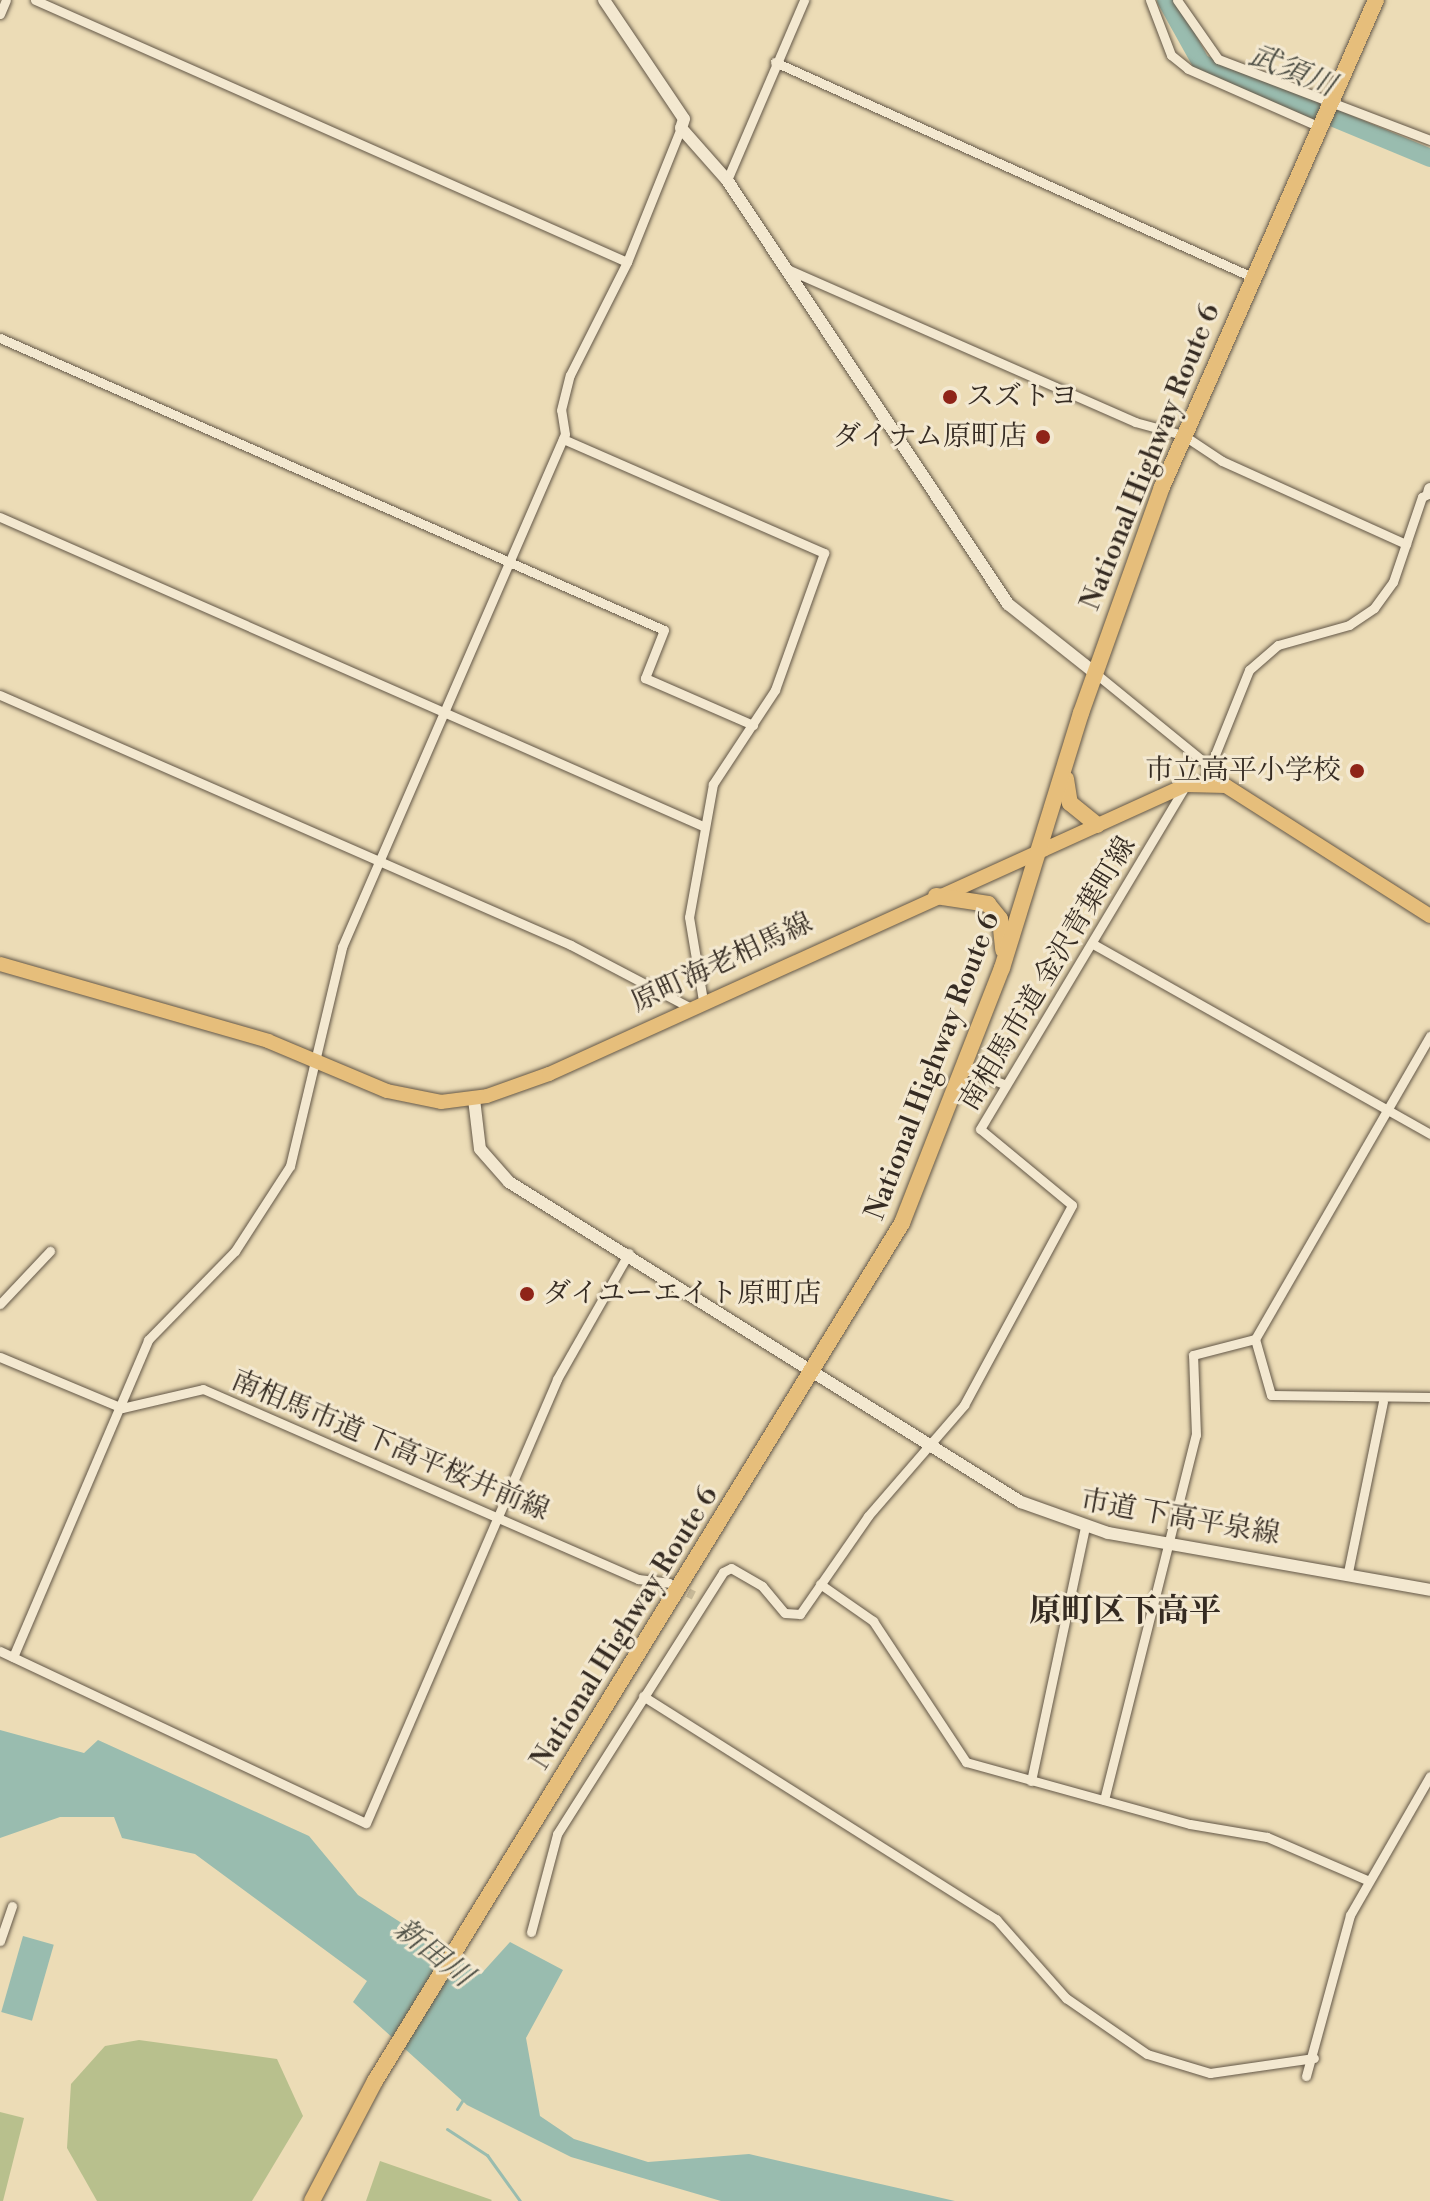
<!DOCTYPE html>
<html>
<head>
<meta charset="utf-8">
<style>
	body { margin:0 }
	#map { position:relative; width:1430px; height:2201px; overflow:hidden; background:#ecdcb6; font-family:"Libre Bodoni","Noto Serif JP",serif }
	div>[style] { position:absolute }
	.green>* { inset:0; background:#b8c08d }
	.water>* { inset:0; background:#99bcaf; transform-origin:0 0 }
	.stream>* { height:3px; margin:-1.5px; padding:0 1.5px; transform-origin:1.5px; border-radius:1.5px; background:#99bcaf }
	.river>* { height:18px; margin:-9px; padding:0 9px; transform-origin:9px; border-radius:9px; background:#99bcaf }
	.street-tunnel>* { height:9px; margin-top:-4.5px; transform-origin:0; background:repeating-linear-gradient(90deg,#c7b998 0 9px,transparent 0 13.5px) }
	.roads { filter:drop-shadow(0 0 2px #635747) drop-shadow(0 0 2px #635747) }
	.street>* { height:9px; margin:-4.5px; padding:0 4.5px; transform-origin:4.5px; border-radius:4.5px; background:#f3e8d0 }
	.secondary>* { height:12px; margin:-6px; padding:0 6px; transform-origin:6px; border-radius:6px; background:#f3e8d0 }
	.primary>* { height:14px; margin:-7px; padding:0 7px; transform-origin:7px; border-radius:7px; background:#e6be7b }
	.highway>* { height:16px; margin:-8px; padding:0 8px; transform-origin:8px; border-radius:8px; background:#e6be7b }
	.dots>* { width:22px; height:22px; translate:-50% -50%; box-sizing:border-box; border:4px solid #f3e8d0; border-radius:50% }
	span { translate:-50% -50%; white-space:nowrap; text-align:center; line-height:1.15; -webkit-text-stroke:6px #f3e8d0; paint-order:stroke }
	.poi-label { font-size:28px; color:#352b22 }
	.left { translate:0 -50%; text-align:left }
	.right { translate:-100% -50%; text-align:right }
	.street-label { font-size:28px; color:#352b22 }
	.water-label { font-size:30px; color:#4e4f45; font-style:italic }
	.quarter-label { font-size:32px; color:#352b22; font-weight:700 }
</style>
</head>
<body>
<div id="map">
	<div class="green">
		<i style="clip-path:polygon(139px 2040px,277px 2059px,303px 2116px,252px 2201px,97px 2201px,67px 2148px,71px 2084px,105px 2046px)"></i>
		<i style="clip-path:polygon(0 2112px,24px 2118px,3px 2201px,0 2201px)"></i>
		<i style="clip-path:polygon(380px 2161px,492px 2200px,491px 2201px,366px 2201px)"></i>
	</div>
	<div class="water">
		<i style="clip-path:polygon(0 1730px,84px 1753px,98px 1740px,309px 1836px,358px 1895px,481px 1974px,510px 1942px,563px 1970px,526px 2038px,540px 2116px,574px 2139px,648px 2162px,749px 2154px,955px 2201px,721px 2201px,571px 2157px,467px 2105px,353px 2002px,367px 1981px,195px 1854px,122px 1838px,114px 1817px,60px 1817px,0 1838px)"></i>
		<i style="left:23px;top:1936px;width:32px;height:79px;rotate:16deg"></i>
	</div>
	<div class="stream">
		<i style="left:457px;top:2109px;width:13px;rotate:-58deg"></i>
		<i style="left:447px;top:2129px;width:48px;rotate:33deg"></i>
		<i style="left:487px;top:2155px;width:57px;rotate:54.3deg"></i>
	</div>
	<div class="river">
		<i style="left:1166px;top:0;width:72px;rotate:60.9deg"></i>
		<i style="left:1201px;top:63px;width:248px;rotate:22.5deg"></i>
	</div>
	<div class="street-tunnel">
		<i style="left:676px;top:1586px;width:20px;rotate:27deg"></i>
	</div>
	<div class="roads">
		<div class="street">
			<i style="left:35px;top:0;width:647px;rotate:23.87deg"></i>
			<i style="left:1150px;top:0;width:59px;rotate:69.1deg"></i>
			<i style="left:1171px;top:55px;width:22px;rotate:39deg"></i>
			<i style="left:1188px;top:69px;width:142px;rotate:23.7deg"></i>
			<i style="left:1177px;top:0;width:72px;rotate:55.2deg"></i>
			<i style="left:1218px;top:59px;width:227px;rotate:20.9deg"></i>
			<i style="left:0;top:14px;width:15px;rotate:-67deg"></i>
			<i style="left:775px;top:62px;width:523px;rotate:24.26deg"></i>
			<i style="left:727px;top:180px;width:196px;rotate:-66.8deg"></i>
			<i style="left:787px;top:269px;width:380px;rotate:23.7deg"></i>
			<i style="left:1135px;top:422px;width:50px;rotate:15.2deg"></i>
			<i style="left:1183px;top:435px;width:47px;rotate:33.7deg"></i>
			<i style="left:1222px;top:461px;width:202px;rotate:24.3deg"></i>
			<i style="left:0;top:338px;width:725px;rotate:23.74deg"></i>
			<i style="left:664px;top:630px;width:52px;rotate:111.6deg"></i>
			<i style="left:645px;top:678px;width:118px;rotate:23.5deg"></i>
			<i style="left:563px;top:439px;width:285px;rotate:23.6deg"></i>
			<i style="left:824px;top:553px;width:145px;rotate:109.7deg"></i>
			<i style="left:775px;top:690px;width:113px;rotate:123.4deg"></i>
			<i style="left:713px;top:784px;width:135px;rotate:100.2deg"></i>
			<i style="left:689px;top:917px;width:85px;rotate:80.5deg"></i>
			<i style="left:0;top:517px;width:768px;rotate:23.73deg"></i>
			<i style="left:1095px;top:673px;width:146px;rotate:39.2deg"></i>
			<i style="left:0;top:695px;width:623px;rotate:23.65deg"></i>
			<i style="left:571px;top:945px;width:133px;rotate:27.7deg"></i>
			<i style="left:1204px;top:782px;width:121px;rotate:-68.1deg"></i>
			<i style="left:1249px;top:670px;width:38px;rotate:-41deg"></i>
			<i style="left:1278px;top:645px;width:74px;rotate:-15.7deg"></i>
			<i style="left:1349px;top:625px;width:30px;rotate:-34deg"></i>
			<i style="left:1374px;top:608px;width:32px;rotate:-54deg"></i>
			<i style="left:1393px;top:582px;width:90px;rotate:-71.2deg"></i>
			<i style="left:1422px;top:497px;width:9px;rotate:-27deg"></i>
			<i style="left:1093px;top:944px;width:387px;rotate:29.4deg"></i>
			<i style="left:966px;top:1070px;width:40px;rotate:20.2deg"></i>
			<i style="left:0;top:1304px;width:73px;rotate:-46.7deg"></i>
			<i style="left:1255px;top:1339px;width:58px;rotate:74.1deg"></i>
			<i style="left:1271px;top:1395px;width:159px;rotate:0.7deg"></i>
			<i style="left:0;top:1357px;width:132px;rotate:22.7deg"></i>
			<i style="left:122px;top:1408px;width:83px;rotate:-13.2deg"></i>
			<i style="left:203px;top:1389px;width:475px;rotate:23.6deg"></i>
			<i style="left:638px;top:1579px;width:31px;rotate:7deg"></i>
			<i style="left:1348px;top:1572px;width:174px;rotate:-78.4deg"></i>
			<i style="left:820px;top:1584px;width:65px;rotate:34.9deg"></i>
			<i style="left:873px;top:1621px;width:169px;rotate:56.6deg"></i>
			<i style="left:966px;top:1762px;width:232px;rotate:15.5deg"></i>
			<i style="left:1190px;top:1824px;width:78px;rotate:9.6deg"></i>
			<i style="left:1267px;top:1837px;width:109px;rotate:23.3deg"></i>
			<i style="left:0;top:1651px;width:404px;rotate:25.2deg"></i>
			<i style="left:366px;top:1823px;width:483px;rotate:-66.7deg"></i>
			<i style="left:557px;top:1379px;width:145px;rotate:-60.3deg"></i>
			<i style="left:13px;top:1657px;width:345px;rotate:-66.9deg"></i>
			<i style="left:148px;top:1340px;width:124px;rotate:-45.7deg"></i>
			<i style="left:235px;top:1251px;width:101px;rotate:-57.1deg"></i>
			<i style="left:290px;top:1166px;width:225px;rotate:-76.6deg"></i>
			<i style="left:342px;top:947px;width:559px;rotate:-66.51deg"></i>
			<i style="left:565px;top:434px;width:24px;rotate:-99deg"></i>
			<i style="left:561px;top:410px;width:36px;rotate:-76deg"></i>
			<i style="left:570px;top:375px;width:127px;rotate:-63.2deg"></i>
			<i style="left:627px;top:262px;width:144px;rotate:-68.1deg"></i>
			<i style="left:643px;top:1696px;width:418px;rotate:32.3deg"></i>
			<i style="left:996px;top:1919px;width:106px;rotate:48.5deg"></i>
			<i style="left:1066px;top:1998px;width:98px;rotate:34.7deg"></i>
			<i style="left:1147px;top:2054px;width:66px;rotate:16.8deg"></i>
			<i style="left:1210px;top:2073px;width:105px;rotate:-8.2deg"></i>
			<i style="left:1031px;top:1781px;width:260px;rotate:-78deg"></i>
			<i style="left:1104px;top:1800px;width:376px;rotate:-75.9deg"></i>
			<i style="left:1196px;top:1435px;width:80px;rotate:-92.1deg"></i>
			<i style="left:1193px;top:1355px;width:64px;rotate:-14.5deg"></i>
			<i style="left:1255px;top:1339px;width:350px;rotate:-60deg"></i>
			<i style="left:531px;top:1932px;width:101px;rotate:-75.1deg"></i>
			<i style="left:557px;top:1834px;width:310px;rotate:-57.6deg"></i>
			<i style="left:723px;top:1572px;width:9px;rotate:-27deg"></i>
			<i style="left:731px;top:1568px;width:36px;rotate:30deg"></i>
			<i style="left:762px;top:1586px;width:35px;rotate:50deg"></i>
			<i style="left:785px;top:1613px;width:15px;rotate:4deg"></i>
			<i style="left:800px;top:1614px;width:119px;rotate:-55.2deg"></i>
			<i style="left:868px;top:1516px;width:147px;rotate:-49.1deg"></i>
			<i style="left:964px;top:1405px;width:227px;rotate:-61.6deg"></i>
			<i style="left:1072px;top:1205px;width:119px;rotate:-140.4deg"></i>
			<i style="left:980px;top:1129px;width:401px;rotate:-59.1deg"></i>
			<i style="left:0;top:1941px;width:37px;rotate:-71deg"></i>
			<i style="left:1306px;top:2076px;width:167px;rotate:-74.7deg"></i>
			<i style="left:1350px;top:1915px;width:160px;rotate:-60.1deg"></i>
		</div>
		<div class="secondary">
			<i style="left:604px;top:0;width:143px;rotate:56.1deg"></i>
			<i style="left:684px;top:119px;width:9px;rotate:108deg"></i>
			<i style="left:681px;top:128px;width:69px;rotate:48.5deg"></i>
			<i style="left:727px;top:180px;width:509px;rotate:56.47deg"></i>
			<i style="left:1008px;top:604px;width:111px;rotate:38.4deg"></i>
			<i style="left:1429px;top:493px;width:4px;rotate:-76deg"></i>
			<i style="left:474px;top:1099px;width:50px;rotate:83.2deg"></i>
			<i style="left:480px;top:1149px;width:44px;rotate:48.7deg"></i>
			<i style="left:509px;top:1182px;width:604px;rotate:32.01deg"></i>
			<i style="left:1021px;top:1502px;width:92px;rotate:19.6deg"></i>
			<i style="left:1108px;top:1533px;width:327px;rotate:10deg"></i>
		</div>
		<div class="primary">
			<i style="left:0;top:964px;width:279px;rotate:16deg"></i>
			<i style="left:268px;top:1041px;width:129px;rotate:22.8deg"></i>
			<i style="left:387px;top:1091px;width:55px;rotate:11.5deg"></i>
			<i style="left:441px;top:1102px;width:46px;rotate:-7.4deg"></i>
			<i style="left:487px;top:1096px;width:66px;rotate:-19.5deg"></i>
			<i style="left:549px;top:1074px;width:699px;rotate:-24.4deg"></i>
			<i style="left:1186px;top:785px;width:40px;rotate:1.4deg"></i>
			<i style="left:1226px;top:786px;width:242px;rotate:32.5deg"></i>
		</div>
		<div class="highway">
			<i style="left:1066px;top:779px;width:24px;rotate:81deg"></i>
			<i style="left:1070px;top:803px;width:35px;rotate:39deg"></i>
			<i style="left:936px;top:896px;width:53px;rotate:8.7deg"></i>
			<i style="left:988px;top:904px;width:19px;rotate:51deg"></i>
			<i style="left:1000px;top:919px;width:31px;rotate:84deg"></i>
			<i style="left:312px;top:2201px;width:136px;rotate:-62.3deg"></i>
			<i style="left:375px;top:2081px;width:1007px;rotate:-58.44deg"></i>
			<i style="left:902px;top:1223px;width:274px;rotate:-68.6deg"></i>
			<i style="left:1002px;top:968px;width:267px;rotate:-72.8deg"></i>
			<i style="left:1081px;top:713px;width:240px;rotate:-70.3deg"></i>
			<i style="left:1162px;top:487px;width:532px;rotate:-66.28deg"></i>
		</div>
	</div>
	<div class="dots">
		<i style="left:950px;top:397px;background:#8f2418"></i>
		<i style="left:1043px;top:437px;background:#8f2418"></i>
		<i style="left:1357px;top:771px;background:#8f2418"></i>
		<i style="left:527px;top:1294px;background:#8f2418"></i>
	</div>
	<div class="poi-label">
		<span class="left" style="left:966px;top:397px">スズトヨ</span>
		<span class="right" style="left:1027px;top:437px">ダイナム原町店</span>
		<span class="right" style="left:1341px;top:771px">市立高平小学校</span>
		<span class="left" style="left:543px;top:1294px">ダイユーエイト原町店</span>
	</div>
	<div class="street-label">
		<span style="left:1151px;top:457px;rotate:-68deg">National Highway Route 6</span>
		<span style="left:722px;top:963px;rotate:-25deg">原町海老相馬線</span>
		<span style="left:1048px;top:974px;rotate:-59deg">南相馬市道 金沢青葉町線</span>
		<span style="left:933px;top:1066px;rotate:-69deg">National Highway Route 6</span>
		<span style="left:390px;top:1446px;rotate:23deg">南相馬市道 下高平桜井前線</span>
		<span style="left:1180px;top:1518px;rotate:10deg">市道 下高平泉線</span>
		<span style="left:625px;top:1628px;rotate:-58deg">National Highway Route 6</span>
	</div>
	<div class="water-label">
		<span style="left:1292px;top:71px;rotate:22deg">武須川</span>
		<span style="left:433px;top:1953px;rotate:38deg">新田川</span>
	</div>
	<div class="quarter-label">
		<span style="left:1125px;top:1611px">原町区下高平</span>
	</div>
</div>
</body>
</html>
